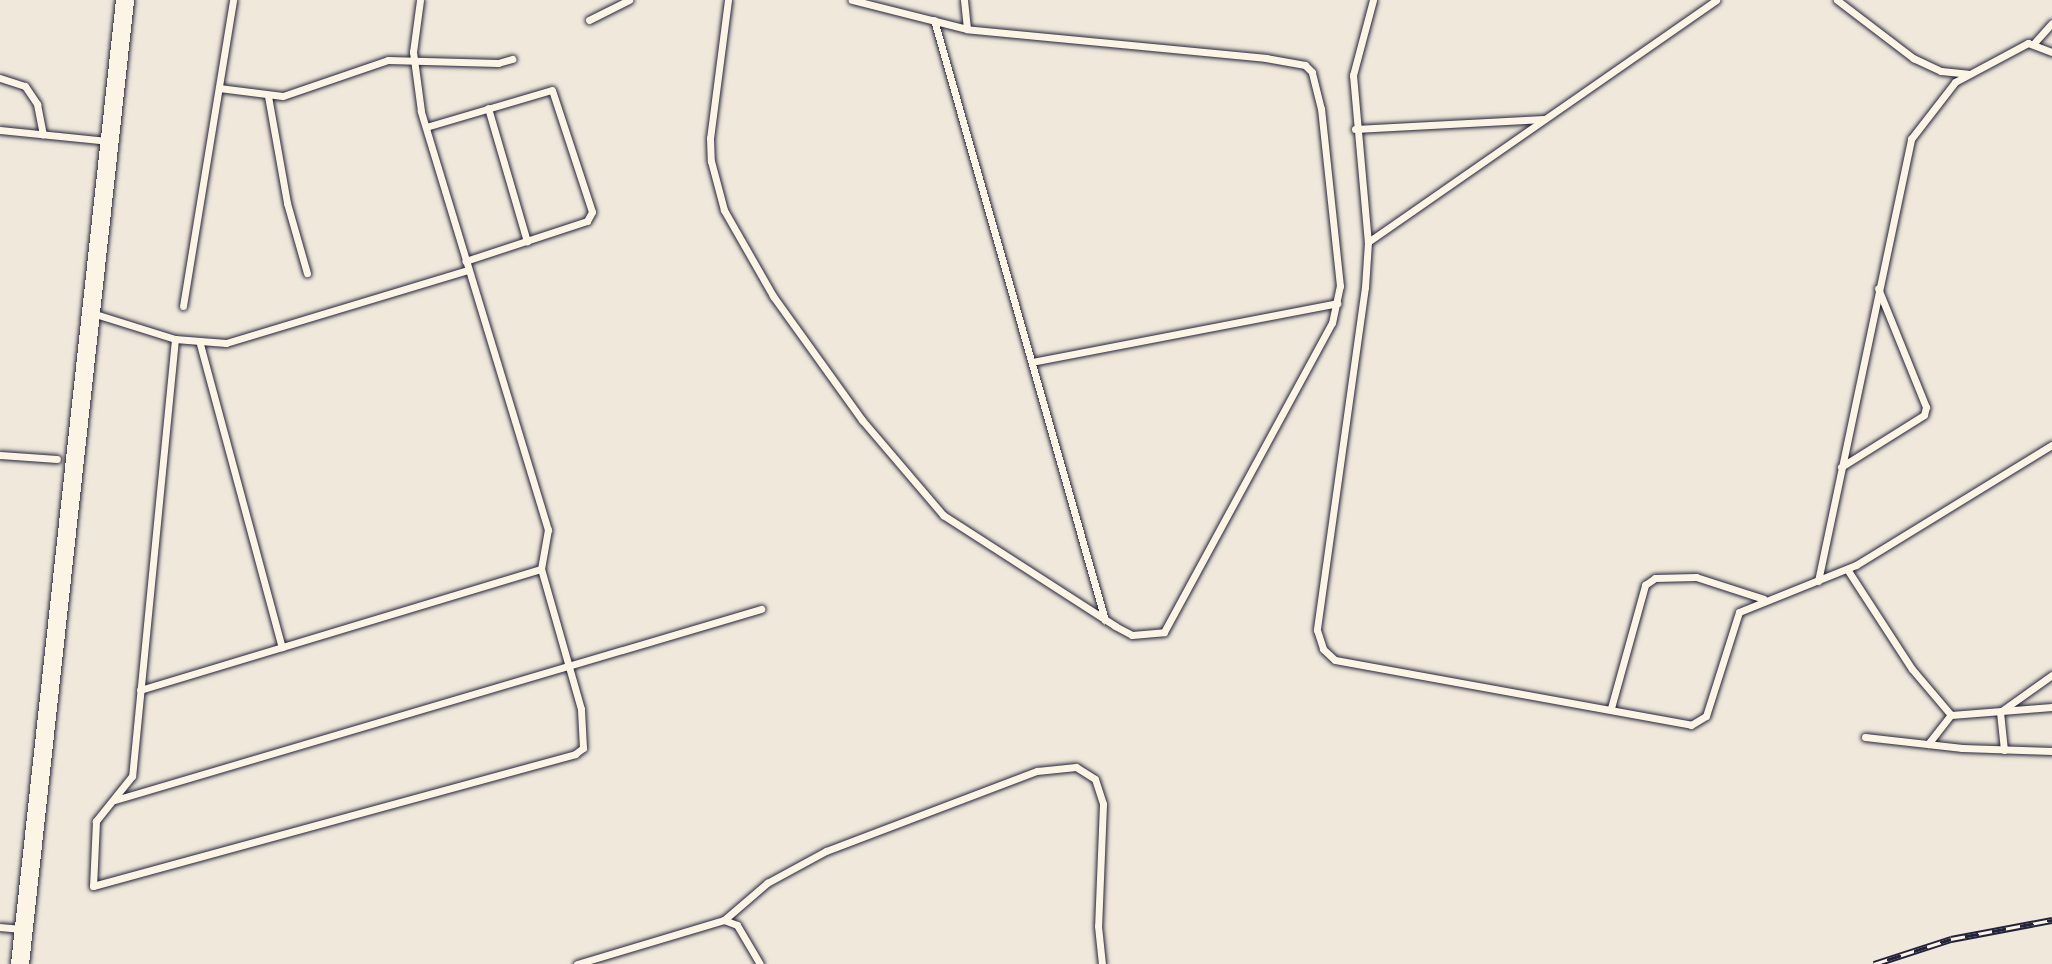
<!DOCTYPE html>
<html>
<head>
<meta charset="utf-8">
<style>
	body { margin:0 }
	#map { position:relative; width:2052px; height:964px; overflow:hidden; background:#efe8db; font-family:"Comic Neue",sans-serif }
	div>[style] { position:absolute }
	.roads { filter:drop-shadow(0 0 2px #22223b) drop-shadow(0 0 2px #22223b) }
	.lane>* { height:7px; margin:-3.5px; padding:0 3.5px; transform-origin:3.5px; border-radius:3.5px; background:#fcf5e5 }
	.secondary>* { height:18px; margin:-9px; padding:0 9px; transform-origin:9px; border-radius:9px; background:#fcf5e5 }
	.rail>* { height:7px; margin-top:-3.5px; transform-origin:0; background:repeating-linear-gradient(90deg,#fcf5e5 0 14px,#22223b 0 28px); box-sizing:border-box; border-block:2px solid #22223b }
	span { translate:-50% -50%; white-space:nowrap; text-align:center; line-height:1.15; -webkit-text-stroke:6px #fcf5e5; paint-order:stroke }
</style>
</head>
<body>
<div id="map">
	<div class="roads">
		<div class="lane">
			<i style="left:728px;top:0;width:139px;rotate:97.4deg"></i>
			<i style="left:710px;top:138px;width:23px;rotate:88deg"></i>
			<i style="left:711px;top:161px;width:51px;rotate:75.1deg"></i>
			<i style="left:724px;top:210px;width:99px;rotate:60.3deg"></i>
			<i style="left:773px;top:296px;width:153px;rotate:54.3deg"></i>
			<i style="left:862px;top:420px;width:125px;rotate:49.5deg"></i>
			<i style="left:943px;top:515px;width:205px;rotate:32.8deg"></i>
			<i style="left:1115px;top:626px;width:19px;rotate:28deg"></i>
			<i style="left:1132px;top:635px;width:32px;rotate:-5deg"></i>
			<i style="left:1164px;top:632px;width:352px;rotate:-61.5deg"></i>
			<i style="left:1332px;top:323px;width:38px;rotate:-78deg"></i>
			<i style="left:1340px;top:286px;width:178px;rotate:-96.1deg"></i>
			<i style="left:1321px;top:109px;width:38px;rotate:-104deg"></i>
			<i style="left:1312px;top:72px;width:10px;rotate:-135deg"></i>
			<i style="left:1305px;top:65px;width:40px;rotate:-170deg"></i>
			<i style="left:1266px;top:58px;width:300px;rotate:-174.5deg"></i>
			<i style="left:967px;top:29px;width:119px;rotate:-165.8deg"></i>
			<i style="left:964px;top:0;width:29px;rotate:84deg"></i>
			<i style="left:1373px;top:0;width:78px;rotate:104.9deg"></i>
			<i style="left:1353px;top:75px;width:168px;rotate:84.9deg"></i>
			<i style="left:1368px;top:242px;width:45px;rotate:93.8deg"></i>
			<i style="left:1365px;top:287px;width:346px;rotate:98deg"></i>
			<i style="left:1317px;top:630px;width:20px;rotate:72deg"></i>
			<i style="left:1323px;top:649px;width:16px;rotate:43deg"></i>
			<i style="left:1335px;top:660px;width:362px;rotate:10.3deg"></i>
			<i style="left:1691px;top:725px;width:17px;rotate:-31deg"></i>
			<i style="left:1706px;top:716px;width:109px;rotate:-72.4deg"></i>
			<i style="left:1739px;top:612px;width:126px;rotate:-21.9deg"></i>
			<i style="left:1856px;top:565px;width:230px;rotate:-31.5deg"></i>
			<i style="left:1837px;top:0;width:96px;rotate:37.3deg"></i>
			<i style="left:1913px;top:58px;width:31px;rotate:25deg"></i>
			<i style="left:1941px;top:71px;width:27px;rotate:6deg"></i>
			<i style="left:589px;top:20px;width:45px;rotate:-26.6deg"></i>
			<i style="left:934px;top:20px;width:624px;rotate:74.09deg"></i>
			<i style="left:2035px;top:42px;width:25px;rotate:-48deg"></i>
			<i style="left:0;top:78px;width:26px;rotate:18deg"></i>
			<i style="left:25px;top:86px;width:22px;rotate:56deg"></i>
			<i style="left:37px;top:104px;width:31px;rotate:79deg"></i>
			<i style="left:219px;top:88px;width:64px;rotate:7.1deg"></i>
			<i style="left:283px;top:96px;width:111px;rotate:-18.9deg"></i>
			<i style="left:388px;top:60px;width:110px;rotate:1.6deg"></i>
			<i style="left:498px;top:63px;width:15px;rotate:-16deg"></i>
			<i style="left:268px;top:96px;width:109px;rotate:79.9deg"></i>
			<i style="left:287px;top:203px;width:73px;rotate:74.1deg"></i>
			<i style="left:488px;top:108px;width:139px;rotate:73.7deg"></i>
			<i style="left:426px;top:127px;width:131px;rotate:-16.4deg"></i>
			<i style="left:552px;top:90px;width:128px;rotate:71.8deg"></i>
			<i style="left:592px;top:212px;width:10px;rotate:119deg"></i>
			<i style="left:587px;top:221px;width:128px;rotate:161.8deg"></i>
			<i style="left:1355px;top:129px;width:189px;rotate:-3deg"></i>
			<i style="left:0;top:130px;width:110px;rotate:5.8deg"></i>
			<i style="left:1368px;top:242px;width:424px;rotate:-34.8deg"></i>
			<i style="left:183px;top:306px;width:310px;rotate:-80.7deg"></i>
			<i style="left:92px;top:313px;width:87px;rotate:17.4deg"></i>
			<i style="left:175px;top:339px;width:51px;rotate:4.5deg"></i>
			<i style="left:226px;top:343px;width:253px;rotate:-16.8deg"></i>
			<i style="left:175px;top:339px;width:439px;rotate:95.6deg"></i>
			<i style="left:132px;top:776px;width:58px;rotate:128.7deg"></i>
			<i style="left:96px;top:821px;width:65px;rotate:92.6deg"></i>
			<i style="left:93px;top:886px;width:500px;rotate:-15.3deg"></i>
			<i style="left:575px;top:754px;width:10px;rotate:-37deg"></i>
			<i style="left:583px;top:748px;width:39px;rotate:-93deg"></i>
			<i style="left:581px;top:709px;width:146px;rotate:-105.9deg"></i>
			<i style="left:541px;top:569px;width:40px;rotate:-80deg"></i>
			<i style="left:548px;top:530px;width:438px;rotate:-106.9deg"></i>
			<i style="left:421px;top:111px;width:60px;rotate:-97.7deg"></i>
			<i style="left:413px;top:52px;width:52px;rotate:-82.3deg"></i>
			<i style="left:200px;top:344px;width:314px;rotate:74.9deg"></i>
			<i style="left:1032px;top:362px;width:311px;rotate:-10.9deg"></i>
			<i style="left:0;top:455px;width:57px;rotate:4deg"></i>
			<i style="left:1841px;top:467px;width:98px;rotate:-32.1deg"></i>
			<i style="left:1924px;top:415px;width:8px;rotate:-76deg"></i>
			<i style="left:1926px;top:407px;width:128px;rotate:-112deg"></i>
			<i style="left:1847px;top:569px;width:119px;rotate:57deg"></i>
			<i style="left:1912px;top:669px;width:60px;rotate:49.7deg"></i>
			<i style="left:1951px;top:715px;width:101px;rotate:-4.5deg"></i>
			<i style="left:1818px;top:581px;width:452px;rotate:-78.1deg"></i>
			<i style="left:1911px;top:139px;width:72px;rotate:-52.3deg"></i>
			<i style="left:1955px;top:82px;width:83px;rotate:-28.1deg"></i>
			<i style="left:2028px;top:43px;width:26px;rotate:21deg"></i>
			<i style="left:140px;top:690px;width:419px;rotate:-16.8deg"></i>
			<i style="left:1611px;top:708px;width:128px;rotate:-74.5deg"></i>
			<i style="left:1645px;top:585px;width:12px;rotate:-35deg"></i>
			<i style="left:1655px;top:578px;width:41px;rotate:-1.4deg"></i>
			<i style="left:1696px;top:577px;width:71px;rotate:17.9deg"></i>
			<i style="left:1865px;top:737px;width:98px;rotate:6.5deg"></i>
			<i style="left:1962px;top:748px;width:90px;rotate:1.9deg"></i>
			<i style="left:1928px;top:744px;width:37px;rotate:-52deg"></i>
			<i style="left:2004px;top:750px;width:38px;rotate:-96deg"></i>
			<i style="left:2000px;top:712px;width:64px;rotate:-35.4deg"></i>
			<i style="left:115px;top:800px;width:674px;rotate:-16.47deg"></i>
			<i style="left:724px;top:920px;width:57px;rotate:-40.7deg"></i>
			<i style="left:767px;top:883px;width:67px;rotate:-28.5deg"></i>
			<i style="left:826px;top:851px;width:226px;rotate:-20.8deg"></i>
			<i style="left:1037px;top:771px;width:39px;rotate:-6deg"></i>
			<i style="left:1076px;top:767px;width:22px;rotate:32deg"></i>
			<i style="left:1095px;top:779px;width:26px;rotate:72deg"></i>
			<i style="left:1103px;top:804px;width:122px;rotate:92.3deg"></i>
			<i style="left:1098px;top:926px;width:38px;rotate:84deg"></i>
			<i style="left:0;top:927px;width:24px;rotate:5deg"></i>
			<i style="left:577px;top:964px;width:153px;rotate:-16.7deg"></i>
			<i style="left:724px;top:920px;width:14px;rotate:21deg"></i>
			<i style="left:737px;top:925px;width:45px;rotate:59.5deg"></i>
		</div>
		<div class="secondary">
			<i style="left:20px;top:964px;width:970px;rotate:-83.78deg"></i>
		</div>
	</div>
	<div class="rail">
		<i style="left:1874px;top:964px;width:81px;rotate:-18deg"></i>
		<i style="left:1951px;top:939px;width:103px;rotate:-10.7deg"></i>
	</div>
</div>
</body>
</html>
